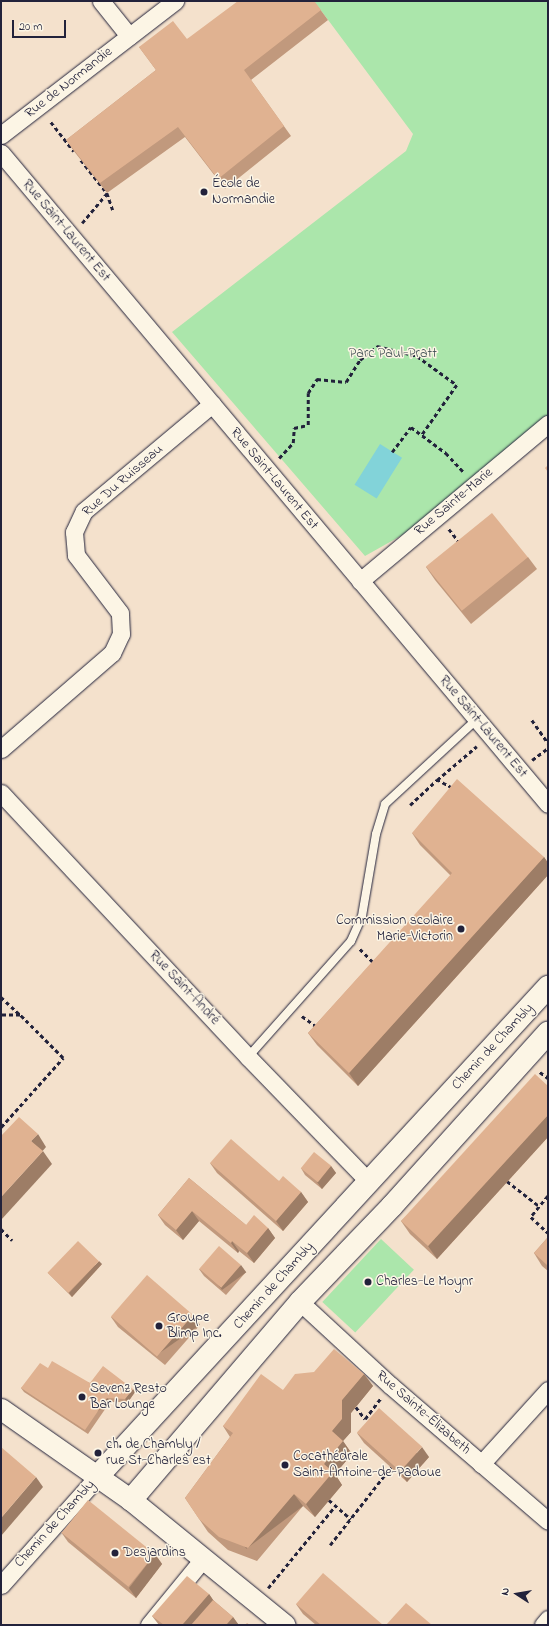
<!DOCTYPE html>
<html>
<head>
<meta charset="utf-8">
<style>
	body { margin:0 }
	#map { position:relative; width:549px; height:1626px; overflow:hidden; background:#f4e1cc; font-family:"Indie Flower",sans-serif }
	div>[style] { position:absolute }
	.green>* { inset:0; background:#abe6ab; transform-origin:0 0 }
	.water>* { inset:0; background:#82d3d9; transform-origin:0 0 }
	.path>* { height:2.5px; margin-top:-1.25px; transform-origin:0; background:repeating-linear-gradient(90deg,#22223b 0 4px,transparent 0 7px) }
	.roads { filter:drop-shadow(0 0 1px #22223b) drop-shadow(0 0 1px #22223b) }
	.service>* { height:8px; margin:-4px; padding:0 4px; transform-origin:4px; border-radius:4px; background:#fcf5e5 }
	.minor>* { height:17px; margin:-8.5px; padding:0 8.5px; transform-origin:8.5px; border-radius:8.5px; background:#fcf5e5 }
	.tertiary>* { height:21px; margin:-10.5px; padding:0 10.5px; transform-origin:10.5px; border-radius:10.5px; background:#fcf5e5 }
	.secondary>* { height:22px; margin:-11px; padding:0 11px; transform-origin:11px; border-radius:11px; background:#fcf5e5 }
	.wall>* { inset:0; background:#c1997d }
	.shaded-wall>* { inset:0; background:#9d7d66; transform-origin:0 0 }
	.building>* { inset:0; background:#e0b291; transform-origin:0 0 }
	.dots>* { width:11px; height:11px; translate:-50% -50%; box-sizing:border-box; border:2px solid #fcf5e5; border-radius:50% }
	span { translate:-50% -50%; white-space:nowrap; text-align:center; line-height:1.15; -webkit-text-stroke:3px #fcf5e5; paint-order:stroke }
	.street-label { font-size:14px; color:#22223b }
	.poi-label { font-size:14px; color:#22223b }
	.left { translate:0 -50%; text-align:left }
	.right { translate:-100% -50%; text-align:right }
	.park-label { font-size:14px; color:#445357 }
	.frame { position:absolute; inset:0; border:2px solid #22223b; pointer-events:none }
	.north { position:absolute; left:497px; top:1574px; width:40px; height:40px; -webkit-text-stroke:3px #fcf5e5; paint-order:stroke; rotate:282deg; font-size:11px; font-weight:700; line-height:16px; text-align:center; color:#22223b }
	.north::after { content:''; display:block; margin:auto; width:14px; height:18px; background:#22223b; clip-path:polygon(50% 0,100% 100%,50% 72%,0 100%) }
	.scale { position:absolute; left:12px; top:20px; width:54px; height:18px; box-sizing:border-box; border:2px solid #22223b; border-top:0; padding-left:5px; font-size:12px; line-height:14px; white-space:nowrap; color:#22223b; -webkit-text-stroke:3px #fcf5e5; paint-order:stroke }
</style>
</head>
<body>
<div id="map">
	<div class="green">
		<i style="clip-path:polygon(314px 1px,548px 1px,548px 424px,438px 515px,365px 556px,172px 332px,406px 151px,413px 134px)"></i>
		<i style="left:381px;top:1239px;width:45px;height:86px;rotate:43deg"></i>
	</div>
	<div class="water">
		<i style="left:380px;top:444px;width:26px;height:48px;rotate:32deg"></i>
	</div>
	<div class="path">
		<i style="left:51px;top:122px;width:37px;rotate:52deg"></i>
		<i style="left:81px;top:160px;width:42px;rotate:51.8deg"></i>
		<i style="left:107px;top:193px;width:18px;rotate:71deg"></i>
		<i style="left:82px;top:223px;width:39px;rotate:-50deg"></i>
		<i style="left:392px;top:452px;width:31px;rotate:-53deg"></i>
		<i style="left:411px;top:427px;width:44px;rotate:36.6deg"></i>
		<i style="left:446px;top:453px;width:26px;rotate:47deg"></i>
		<i style="left:279px;top:458px;width:21px;rotate:-47deg"></i>
		<i style="left:293px;top:443px;width:15px;rotate:-86deg"></i>
		<i style="left:294px;top:428px;width:14px;rotate:-12deg"></i>
		<i style="left:308px;top:425px;width:32px;rotate:-90deg"></i>
		<i style="left:308px;top:393px;width:17px;rotate:-57deg"></i>
		<i style="left:317px;top:379px;width:29px;rotate:6deg"></i>
		<i style="left:346px;top:382px;width:26px;rotate:-58deg"></i>
		<i style="left:360px;top:360px;width:22px;rotate:-39deg"></i>
		<i style="left:377px;top:346px;width:41px;rotate:14deg"></i>
		<i style="left:417px;top:356px;width:49px;rotate:35.9deg"></i>
		<i style="left:457px;top:385px;width:61px;rotate:125deg"></i>
		<i style="left:449px;top:529px;width:18px;rotate:52deg"></i>
		<i style="left:532px;top:720px;width:28px;rotate:55deg"></i>
		<i style="left:532px;top:760px;width:20px;rotate:-37deg"></i>
		<i style="left:452px;top:788px;width:17px;rotate:-152deg"></i>
		<i style="left:437px;top:780px;width:52px;rotate:-40.4deg"></i>
		<i style="left:410px;top:805px;width:37px;rotate:-43deg"></i>
		<i style="left:360px;top:949px;width:21px;rotate:45deg"></i>
		<i style="left:1px;top:997px;width:26px;rotate:43deg"></i>
		<i style="left:20px;top:1015px;width:19px;rotate:180deg"></i>
		<i style="left:302px;top:1016px;width:19px;rotate:36deg"></i>
		<i style="left:540px;top:1072px;width:10px;rotate:37deg"></i>
		<i style="left:1px;top:1127px;width:93px;rotate:-48.1deg"></i>
		<i style="left:63px;top:1058px;width:61px;rotate:-135deg"></i>
		<i style="left:507px;top:1181px;width:41px;rotate:38deg"></i>
		<i style="left:548px;top:1196px;width:27px;rotate:129deg"></i>
		<i style="left:531px;top:1217px;width:23px;rotate:43deg"></i>
		<i style="left:1px;top:1229px;width:16px;rotate:45deg"></i>
		<i style="left:356px;top:1407px;width:15px;rotate:53deg"></i>
		<i style="left:365px;top:1419px;width:26px;rotate:-53deg"></i>
		<i style="left:329px;top:1500px;width:29px;rotate:41deg"></i>
		<i style="left:330px;top:1545px;width:99px;rotate:-52deg"></i>
		<i style="left:268px;top:1588px;width:107px;rotate:-50.7deg"></i>
	</div>
	<div class="roads">
		<div class="service">
			<i style="left:248px;top:1057px;width:155px;rotate:-48.4deg"></i>
			<i style="left:351px;top:941px;width:27px;rotate:-66deg"></i>
			<i style="left:362px;top:916px;width:83px;rotate:-80.3deg"></i>
			<i style="left:376px;top:834px;width:31px;rotate:-73deg"></i>
			<i style="left:385px;top:804px;width:125px;rotate:-42.7deg"></i>
		</div>
		<div class="minor">
			<i style="left:101px;top:1px;width:45px;rotate:51.3deg"></i>
			<i style="left:1px;top:135px;width:220px;rotate:-37.6deg"></i>
			<i style="left:1px;top:153px;width:850px;rotate:49.96deg"></i>
			<i style="left:360px;top:581px;width:245px;rotate:-39.9deg"></i>
			<i style="left:1px;top:749px;width:147px;rotate:-40.9deg"></i>
			<i style="left:112px;top:653px;width:21px;rotate:-65deg"></i>
			<i style="left:121px;top:634px;width:21px;rotate:-93deg"></i>
			<i style="left:120px;top:613px;width:73px;rotate:-127.2deg"></i>
			<i style="left:76px;top:555px;width:23px;rotate:-95deg"></i>
			<i style="left:74px;top:532px;width:23px;rotate:-65deg"></i>
			<i style="left:84px;top:511px;width:167px;rotate:-39.9deg"></i>
			<i style="left:1px;top:793px;width:362px;rotate:46.9deg"></i>
			<i style="left:248px;top:1057px;width:174px;rotate:45.9deg"></i>
			<i style="left:300px;top:1302px;width:122px;rotate:42.7deg"></i>
			<i style="left:390px;top:1385px;width:208px;rotate:40.7deg"></i>
			<i style="left:481px;top:1464px;width:100px;rotate:-47.8deg"></i>
			<i style="left:1px;top:1585px;width:146px;rotate:-48.3deg"></i>
			<i style="left:149px;top:1625px;width:85px;rotate:-50.7deg"></i>
			<i style="left:543px;top:1625px;width:8px;rotate:-50deg"></i>
		</div>
		<div class="tertiary">
			<i style="left:1px;top:1409px;width:159px;rotate:35deg"></i>
			<i style="left:131px;top:1500px;width:198px;rotate:39.1deg"></i>
		</div>
		<div class="secondary">
			<i style="left:98px;top:1476px;width:665px;rotate:-47.38deg"></i>
			<i style="left:131px;top:1500px;width:260px;rotate:-49.5deg"></i>
			<i style="left:300px;top:1302px;width:133px;rotate:-46.2deg"></i>
			<i style="left:392px;top:1206px;width:233px;rotate:-48deg"></i>
		</div>
	</div>
	<div class="wall">
		<i style="clip-path:polygon(314px 1px,328px 20px,251px 80px,291px 136px,225px 189px,185px 137px,107px 193px,73px 150px,66px 140px,156px 70px,139px 47px,187px 39px)"></i>
		<i style="clip-path:polygon(528px 557px,537px 569px,471px 624px,435px 580px,426px 567px)"></i>
		<i style="clip-path:polygon(412px 833px,544px 857px,548px 863px,548px 875px,358px 1086px,317px 1045px,308px 1033px,451px 876px,420px 845px)"></i>
		<i style="clip-path:polygon(548px 1086px,548px 1137px,437px 1259px,410px 1234px,401px 1221px)"></i>
		<i style="clip-path:polygon(210px 1163px,279px 1181px,301px 1192px,308px 1202px,283px 1231px,217px 1173px)"></i>
		<i style="clip-path:polygon(331px 1166px,336px 1173px,322px 1189px,305px 1175px,301px 1168px)"></i>
		<i style="clip-path:polygon(189px 1178px,246px 1225px,268px 1228px,275px 1238px,254px 1263px,239px 1251px,238px 1253px,199px 1221px,183px 1240px,165px 1225px,158px 1215px)"></i>
		<i style="clip-path:polygon(548px 1237px,548px 1271px,542px 1266px,534px 1253px)"></i>
		<i style="clip-path:polygon(102px 1264px,72px 1297px,48px 1273px)"></i>
		<i style="clip-path:polygon(199px 1269px,246px 1272px,226px 1295px,204px 1276px)"></i>
		<i style="clip-path:polygon(193px 1315px,200px 1325px,165px 1365px,118px 1327px,111px 1317px)"></i>
		<i style="clip-path:polygon(48px 1368px,90px 1383px,135px 1392px,128px 1402px,110px 1402px,88px 1434px,24px 1392px,21px 1388px)"></i>
		<i style="clip-path:polygon(364px 1374px,373px 1386px,351px 1413px,351px 1432px,343px 1441px,352px 1454px,335px 1474px,342px 1485px,315px 1517px,303px 1506px,257px 1561px,228px 1550px,208px 1532px,185px 1498px,230px 1437px,223px 1426px,283px 1390px)"></i>
		<i style="clip-path:polygon(357px 1433px,429px 1457px,407px 1482px,364px 1443px)"></i>
		<i style="clip-path:polygon(61px 1532px,155px 1554px,162px 1564px,136px 1598px,68px 1542px)"></i>
		<i style="clip-path:polygon(209px 1594px,213px 1600px,233px 1617px,238px 1624px,237px 1625px,159px 1625px,152px 1616px)"></i>
		<i style="clip-path:polygon(296px 1604px,383px 1625px,316px 1625px,303px 1614px)"></i>
	</div>
	<div class="shaded-wall">
		<i style="clip-path:polygon(544px 857px,548px 863px,548px 875px,358px 1086px,349px 1073px)"></i>
		<i style="clip-path:polygon(548px 1115px,548px 1137px,437px 1259px,428px 1246px)"></i>
		<i style="clip-path:polygon(38px 1134px,46px 1147px,40px 1154px,31px 1141px)"></i>
		<i style="clip-path:polygon(43px 1151px,52px 1164px,1px 1220px,1px 1197px)"></i>
		<i style="clip-path:polygon(331px 1166px,336px 1173px,322px 1189px,317px 1182px)"></i>
		<i style="clip-path:polygon(301px 1192px,308px 1202px,283px 1231px,276px 1221px)"></i>
		<i style="clip-path:polygon(192px 1211px,199px 1221px,183px 1240px,176px 1230px)"></i>
		<i style="clip-path:polygon(268px 1228px,275px 1238px,254px 1263px,247px 1253px)"></i>
		<i style="clip-path:polygon(232px 1241px,239px 1251px,238px 1253px,231px 1243px)"></i>
		<i style="clip-path:polygon(99px 1261px,102px 1264px,72px 1297px,69px 1293px)"></i>
		<i style="left:241px;top:1265px;width:9px;height:30px;rotate:54deg"></i>
		<i style="left:193px;top:1315px;width:12px;height:53px;rotate:55deg"></i>
		<i style="clip-path:polygon(364px 1374px,373px 1386px,351px 1413px,351px 1432px,343px 1441px,352px 1454px,335px 1474px,342px 1485px,315px 1517px,306px 1504px,324px 1464px,332px 1431px,342px 1400px)"></i>
		<i style="clip-path:polygon(133px 1389px,135px 1392px,128px 1402px,125px 1399px)"></i>
		<i style="left:107px;top:1398px;width:5px;height:39px;rotate:53deg"></i>
		<i style="clip-path:polygon(422px 1447px,429px 1457px,407px 1482px,400px 1472px)"></i>
		<i style="clip-path:polygon(36px 1477px,43px 1487px,1px 1536px,1px 1518px)"></i>
		<i style="left:294px;top:1494px;width:15px;height:71px;rotate:53deg"></i>
		<i style="clip-path:polygon(155px 1554px,162px 1564px,136px 1598px,129px 1588px)"></i>
		<i style="clip-path:polygon(209px 1594px,218px 1607px,202px 1625px,182px 1625px)"></i>
		<i style="clip-path:polygon(233px 1617px,238px 1624px,237px 1625px,226px 1625px)"></i>
	</div>
	<div class="building">
		<i style="clip-path:polygon(238px 1px,314px 1px,321px 10px,244px 70px,284px 126px,218px 179px,178px 127px,100px 183px,66px 140px,156px 70px,139px 47px,173px 21px,187px 39px)"></i>
		<i style="clip-path:polygon(548px 465px,548px 472px,545px 468px)"></i>
		<i style="left:492px;top:513px;width:57px;height:85px;rotate:51deg"></i>
		<i style="clip-path:polygon(457px 779px,544px 857px,349px 1073px,308px 1033px,452px 873px,412px 833px)"></i>
		<i style="clip-path:polygon(535px 1074px,548px 1086px,548px 1115px,428px 1246px,401px 1221px)"></i>
		<i style="clip-path:polygon(19px 1117px,38px 1134px,31px 1141px,43px 1151px,1px 1197px,1px 1136px)"></i>
		<i style="clip-path:polygon(231px 1139px,279px 1181px,283px 1176px,301px 1192px,276px 1221px,210px 1163px)"></i>
		<i style="left:314px;top:1152px;width:22px;height:21px;rotate:39deg"></i>
		<i style="clip-path:polygon(189px 1178px,246px 1225px,254px 1215px,268px 1228px,247px 1253px,232px 1241px,231px 1243px,192px 1211px,176px 1230px,158px 1215px)"></i>
		<i style="clip-path:polygon(548px 1237px,548px 1266px,534px 1253px)"></i>
		<i style="left:78px;top:1241px;width:29px;height:44px;rotate:44deg"></i>
		<i style="left:219px;top:1246px;width:29px;height:30px;rotate:41deg"></i>
		<i style="left:147px;top:1275px;width:61px;height:55px;rotate:41deg"></i>
		<i style="clip-path:polygon(334px 1349px,364px 1374px,342px 1400px,342px 1419px,332px 1431px,343px 1441px,324px 1464px,333px 1472px,306px 1504px,294px 1494px,248px 1548px,219px 1537px,199px 1519px,185px 1498px,233px 1433px,223px 1426px,261px 1374px,283px 1390px,295px 1374px,314px 1372px)"></i>
		<i style="clip-path:polygon(52px 1361px,90px 1383px,103px 1366px,133px 1389px,125px 1399px,107px 1398px,85px 1430px,21px 1388px,40px 1363px,48px 1368px)"></i>
		<i style="left:379px;top:1408px;width:58px;height:33px;rotate:42deg"></i>
		<i style="clip-path:polygon(1px 1447px,36px 1477px,1px 1518px)"></i>
		<i style="left:88px;top:1500px;width:86px;height:42px;rotate:39deg"></i>
		<i style="clip-path:polygon(323px 1573px,383px 1625px,321px 1625px,296px 1604px)"></i>
		<i style="clip-path:polygon(187px 1576px,209px 1594px,182px 1625px,164px 1625px,152px 1616px)"></i>
		<i style="clip-path:polygon(213px 1600px,233px 1617px,226px 1625px,191px 1625px)"></i>
		<i style="clip-path:polygon(406px 1603px,432px 1625px,386px 1625px)"></i>
		<i style="clip-path:polygon(247px 1623px,250px 1625px,245px 1625px)"></i>
	</div>
	<div class="dots">
		<i style="left:204px;top:192px;background:#22223b"></i>
		<i style="left:461px;top:929px;background:#22223b"></i>
		<i style="left:368px;top:1282px;background:#22223b"></i>
		<i style="left:159px;top:1326px;background:#22223b"></i>
		<i style="left:82px;top:1397px;background:#22223b"></i>
		<i style="left:98px;top:1453px;background:#22223b"></i>
		<i style="left:285px;top:1465px;background:#22223b"></i>
		<i style="left:115px;top:1553px;background:#22223b"></i>
	</div>
	<div class="street-label">
		<span style="left:69px;top:83px;rotate:-38deg">Rue de Normandie</span>
		<span style="left:66px;top:231px;rotate:50deg">Rue Saint-Laurent Est</span>
		<span style="left:274px;top:479px;rotate:50deg">Rue Saint-Laurent Est</span>
		<span style="left:123px;top:481px;rotate:-41deg">Rue Du Ruisseau</span>
		<span style="left:454px;top:502px;rotate:-40deg">Rue Sainte-Marie</span>
		<span style="left:483px;top:727px;rotate:50deg">Rue Saint-Laurent Est</span>
		<span style="left:184px;top:988px;rotate:47deg">Rue Saint-André</span>
		<span style="left:493px;top:1047px;rotate:-47deg">Chemin de Chambly</span>
		<span style="left:274px;top:1286px;rotate:-48deg">Chemin de Chambly</span>
		<span style="left:423px;top:1413px;rotate:41deg">Rue Sainte-Élizabeth</span>
		<span style="left:55px;top:1524px;rotate:-48deg">Chemin de Chambly</span>
	</div>
	<div class="poi-label">
		<span class="left" style="left:212px;top:192px">École de<br>Normandie</span>
		<span class="right" style="left:453px;top:929px">Commission scolaire<br>Marie-Victorin</span>
		<span class="left" style="left:376px;top:1282px">Charles-Le Moynr</span>
		<span class="left" style="left:167px;top:1326px">Groupe<br>Blimp Inc.</span>
		<span class="left" style="left:90px;top:1397px">Sevenz Resto<br>Bar Lounge</span>
		<span class="left" style="left:106px;top:1453px">ch. de Chambly /<br>rue St-Charles est</span>
		<span class="left" style="left:293px;top:1465px">Cocathédrale<br>Saint-Antoine-de-Padoue</span>
		<span class="left" style="left:123px;top:1553px">Desjardins</span>
	</div>
	<div class="park-label">
		<span style="left:393px;top:354px">Parc Paul-Pratt</span>
	</div>
	<div class="frame"></div>
	<div class="north">N</div>
	<div class="scale">20 m</div>
</div>
</body>
</html>
